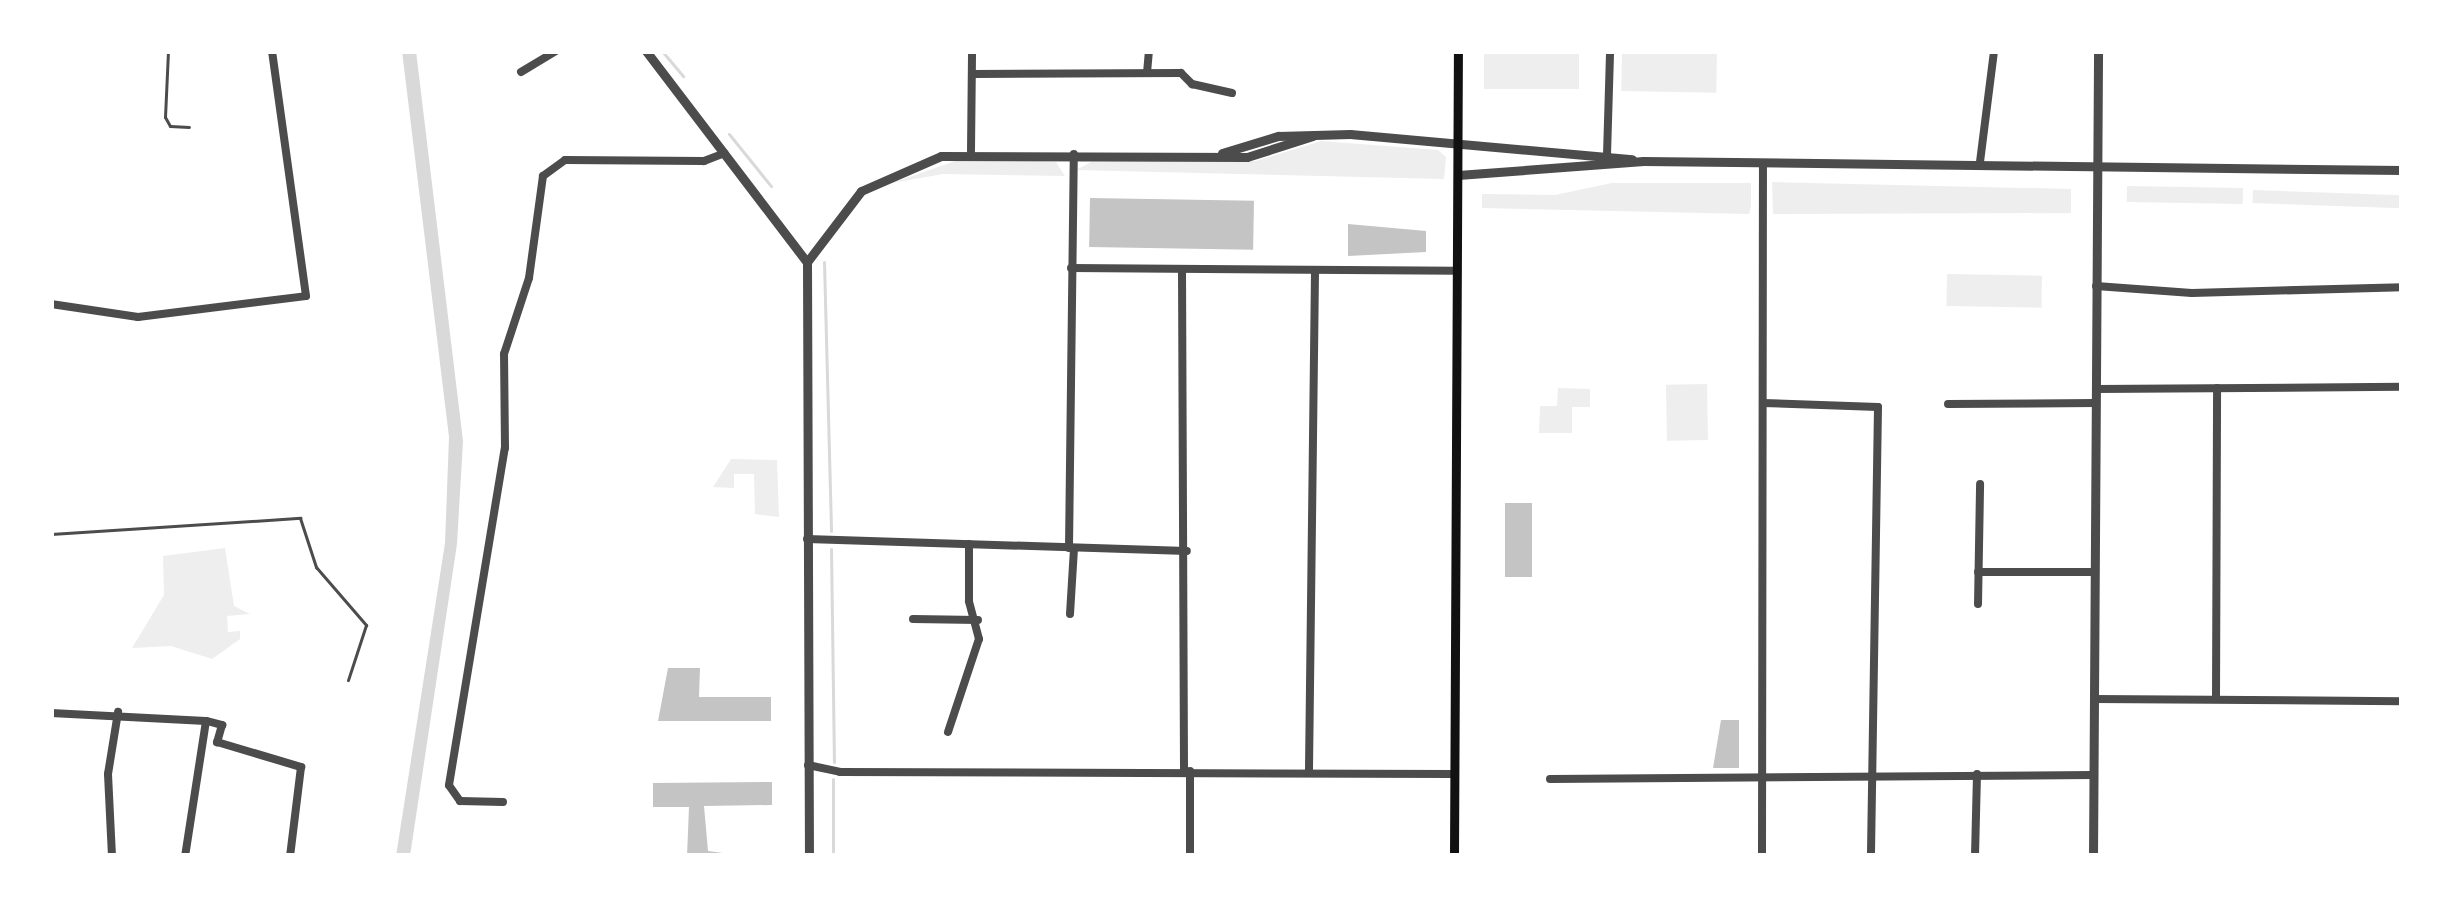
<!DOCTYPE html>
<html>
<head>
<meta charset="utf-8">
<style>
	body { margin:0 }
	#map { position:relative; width:2453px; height:907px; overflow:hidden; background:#fff; font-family:Mulish,sans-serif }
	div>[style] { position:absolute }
	.green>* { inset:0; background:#eee; transform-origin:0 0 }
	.water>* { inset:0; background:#d9d9d9 }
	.stream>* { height:3px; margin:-1.5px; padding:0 1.5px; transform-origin:1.5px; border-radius:1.5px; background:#d9d9d9 }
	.building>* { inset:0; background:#c4c4c4; transform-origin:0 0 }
	.service>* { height:3px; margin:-1.5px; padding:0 1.5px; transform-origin:1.5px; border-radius:1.5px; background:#4c4c4c }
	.minor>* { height:8px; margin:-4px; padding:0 4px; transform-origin:4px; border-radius:4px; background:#4c4c4c }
	.tertiary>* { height:9px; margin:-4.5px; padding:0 4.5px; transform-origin:4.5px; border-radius:4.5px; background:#4c4c4c }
	.secondary>* { height:9px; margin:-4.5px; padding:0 4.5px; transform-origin:4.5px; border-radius:4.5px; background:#111 }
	span { translate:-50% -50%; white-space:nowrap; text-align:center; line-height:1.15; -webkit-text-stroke:12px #fff; paint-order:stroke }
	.frame { position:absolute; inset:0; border:54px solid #fff; pointer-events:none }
</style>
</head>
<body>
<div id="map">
	<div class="green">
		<i style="left:1484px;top:51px;width:95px;height:38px"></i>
		<i style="left:1622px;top:51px;width:95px;height:40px;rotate:1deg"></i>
		<i style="clip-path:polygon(1321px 141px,1438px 150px,1446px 157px,1444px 179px,1076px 170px,1091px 162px,1256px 161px)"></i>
		<i style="clip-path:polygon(964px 158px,1056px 162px,1065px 176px,943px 174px,892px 183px)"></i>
		<i style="clip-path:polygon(1772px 182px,2071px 189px,2071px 213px,1773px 214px)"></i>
		<i style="clip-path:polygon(1612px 183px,1751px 183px,1751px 207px,1749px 214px,1482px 208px,1482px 194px,1555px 195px)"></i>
		<i style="left:2127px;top:186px;width:116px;height:16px;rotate:1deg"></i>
		<i style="left:2253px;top:190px;width:149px;height:13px;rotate:2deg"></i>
		<i style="left:1947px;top:274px;width:95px;height:32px;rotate:1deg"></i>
		<i style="left:1707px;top:384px;width:56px;height:41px;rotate:89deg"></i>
		<i style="clip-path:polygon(1558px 388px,1590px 389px,1590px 407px,1572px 407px,1572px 433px,1539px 433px,1540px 406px,1557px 406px)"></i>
		<i style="clip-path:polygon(731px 459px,777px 460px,779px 517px,755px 514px,754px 474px,734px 474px,734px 488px,713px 487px)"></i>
		<i style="clip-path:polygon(225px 548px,234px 606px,250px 614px,227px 616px,228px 632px,240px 631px,240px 639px,212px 659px,171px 646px,132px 648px,164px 595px,163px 556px)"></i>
	</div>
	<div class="water">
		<i style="clip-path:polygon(402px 51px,416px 51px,463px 441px,457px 544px,410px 856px,396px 856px,445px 543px,449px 437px)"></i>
	</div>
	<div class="stream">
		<i style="left:662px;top:51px;width:33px;rotate:50deg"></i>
		<i style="left:729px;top:134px;width:67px;rotate:51.1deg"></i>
		<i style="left:824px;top:262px;width:269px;rotate:88.5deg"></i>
		<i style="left:831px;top:549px;width:213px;rotate:89.2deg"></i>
		<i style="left:833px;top:856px;width:77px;rotate:-90deg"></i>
	</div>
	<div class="building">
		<i style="left:1090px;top:198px;width:164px;height:49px;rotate:1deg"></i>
		<i style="clip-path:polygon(1348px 224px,1426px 231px,1426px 252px,1348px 256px)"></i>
		<i style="left:1505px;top:503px;width:27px;height:74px"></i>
		<i style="clip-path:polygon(668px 668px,700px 668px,699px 697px,771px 697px,771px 721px,658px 721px)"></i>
		<i style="clip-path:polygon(1721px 720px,1739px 720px,1739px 768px,1713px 768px)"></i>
		<i style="clip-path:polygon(772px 782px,772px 805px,704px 806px,708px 851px,745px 856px,687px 856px,689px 807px,653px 807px,653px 783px)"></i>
	</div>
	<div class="service">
		<i style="left:168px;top:51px;width:66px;rotate:92.6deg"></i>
		<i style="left:165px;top:117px;width:10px;rotate:61deg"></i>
		<i style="left:170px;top:126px;width:19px;rotate:3deg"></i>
		<i style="left:51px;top:534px;width:250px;rotate:-3.7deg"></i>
		<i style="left:300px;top:518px;width:52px;rotate:71.9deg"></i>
		<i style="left:316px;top:567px;width:77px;rotate:49.2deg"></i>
		<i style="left:366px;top:625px;width:58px;rotate:108.1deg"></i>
	</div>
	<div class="minor">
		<i style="left:521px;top:72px;width:41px;rotate:-31deg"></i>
		<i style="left:1147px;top:73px;width:22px;rotate:-85deg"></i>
		<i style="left:972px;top:74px;width:209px;rotate:-0.3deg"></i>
		<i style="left:1181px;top:73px;width:16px;rotate:45deg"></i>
		<i style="left:1192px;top:84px;width:41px;rotate:12.7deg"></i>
		<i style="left:971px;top:151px;width:100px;rotate:-89.4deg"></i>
		<i style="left:1607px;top:155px;width:104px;rotate:-88.3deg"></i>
		<i style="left:1980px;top:162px;width:112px;rotate:-82.8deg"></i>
		<i style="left:1071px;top:268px;width:386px;rotate:0.4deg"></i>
		<i style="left:1182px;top:269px;width:502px;rotate:89.77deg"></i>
		<i style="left:2096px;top:286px;width:96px;rotate:4.2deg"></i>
		<i style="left:2192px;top:293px;width:210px;rotate:-1.6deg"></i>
		<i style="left:51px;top:304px;width:88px;rotate:8.5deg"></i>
		<i style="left:138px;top:317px;width:169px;rotate:-7.1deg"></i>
		<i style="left:306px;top:296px;width:247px;rotate:-97.9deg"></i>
		<i style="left:2096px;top:389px;width:306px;rotate:-0.4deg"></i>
		<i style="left:1763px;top:403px;width:115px;rotate:2deg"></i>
		<i style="left:1878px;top:407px;width:449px;rotate:90.9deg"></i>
		<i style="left:1948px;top:404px;width:148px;rotate:-0.4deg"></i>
		<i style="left:807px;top:539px;width:380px;rotate:1.8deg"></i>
		<i style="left:1069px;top:548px;width:394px;rotate:-89.3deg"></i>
		<i style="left:1978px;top:572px;width:116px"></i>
		<i style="left:1978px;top:604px;width:120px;rotate:-89deg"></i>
		<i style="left:1070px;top:614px;width:66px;rotate:-86.5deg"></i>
		<i style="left:913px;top:619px;width:65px;rotate:0.9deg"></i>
		<i style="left:2094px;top:699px;width:308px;rotate:0.4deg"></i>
		<i style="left:2216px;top:699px;width:311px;rotate:-89.8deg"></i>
		<i style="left:51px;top:713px;width:155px;rotate:3deg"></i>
		<i style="left:206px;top:721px;width:137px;rotate:98.8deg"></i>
		<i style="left:207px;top:721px;width:16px;rotate:15deg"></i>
		<i style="left:222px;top:725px;width:18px;rotate:106deg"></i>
		<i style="left:217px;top:742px;width:88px;rotate:16.6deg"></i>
		<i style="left:301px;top:767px;width:90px;rotate:97deg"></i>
		<i style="left:948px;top:732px;width:98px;rotate:-71.6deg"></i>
		<i style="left:979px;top:639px;width:39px;rotate:-105deg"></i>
		<i style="left:969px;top:601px;width:57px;rotate:-90deg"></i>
		<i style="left:808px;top:765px;width:33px;rotate:12deg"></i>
		<i style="left:840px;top:772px;width:614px;rotate:0.19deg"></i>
		<i style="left:1309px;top:770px;width:500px;rotate:-89.31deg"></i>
		<i style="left:1190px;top:771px;width:85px;rotate:90deg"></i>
		<i style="left:1550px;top:779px;width:543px;rotate:-0.42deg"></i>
		<i style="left:503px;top:802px;width:43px;rotate:-178.7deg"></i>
		<i style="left:460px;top:801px;width:19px;rotate:-125deg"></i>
		<i style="left:449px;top:785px;width:342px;rotate:-80.6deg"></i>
		<i style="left:505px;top:448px;width:94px;rotate:-90.6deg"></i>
		<i style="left:504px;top:354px;width:80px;rotate:-71.8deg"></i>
		<i style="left:529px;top:278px;width:103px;rotate:-82.2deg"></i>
		<i style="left:543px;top:176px;width:27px;rotate:-36deg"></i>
		<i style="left:565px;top:160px;width:139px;rotate:0.4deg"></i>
		<i style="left:704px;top:161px;width:22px;rotate:-21deg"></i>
		<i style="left:112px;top:856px;width:82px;rotate:-92.8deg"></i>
		<i style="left:108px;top:774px;width:63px;rotate:-80.8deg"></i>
		<i style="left:1762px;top:856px;width:693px;rotate:-89.92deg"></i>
		<i style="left:1975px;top:856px;width:82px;rotate:-88.6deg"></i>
	</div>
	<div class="tertiary">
		<i style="left:646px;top:51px;width:265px;rotate:52.7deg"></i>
		<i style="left:807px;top:262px;width:594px;rotate:89.81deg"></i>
		<i style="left:1222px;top:153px;width:59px;rotate:-16.9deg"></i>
		<i style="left:1278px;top:136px;width:72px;rotate:-1.6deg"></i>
		<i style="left:1350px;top:134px;width:283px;rotate:5.1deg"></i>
		<i style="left:1458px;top:175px;width:186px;rotate:-4.3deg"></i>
		<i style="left:1643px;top:161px;width:759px;rotate:0.68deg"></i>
		<i style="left:807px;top:262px;width:89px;rotate:-52.7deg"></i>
		<i style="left:861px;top:191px;width:87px;rotate:-23.6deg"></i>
		<i style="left:941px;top:156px;width:306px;rotate:0.2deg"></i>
		<i style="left:1247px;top:157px;width:69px;rotate:-17.7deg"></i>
		<i style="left:2093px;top:856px;width:805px;rotate:-89.64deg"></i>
	</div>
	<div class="secondary">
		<i style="left:1454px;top:856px;width:805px;rotate:-89.72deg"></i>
	</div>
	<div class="frame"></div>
</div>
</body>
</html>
